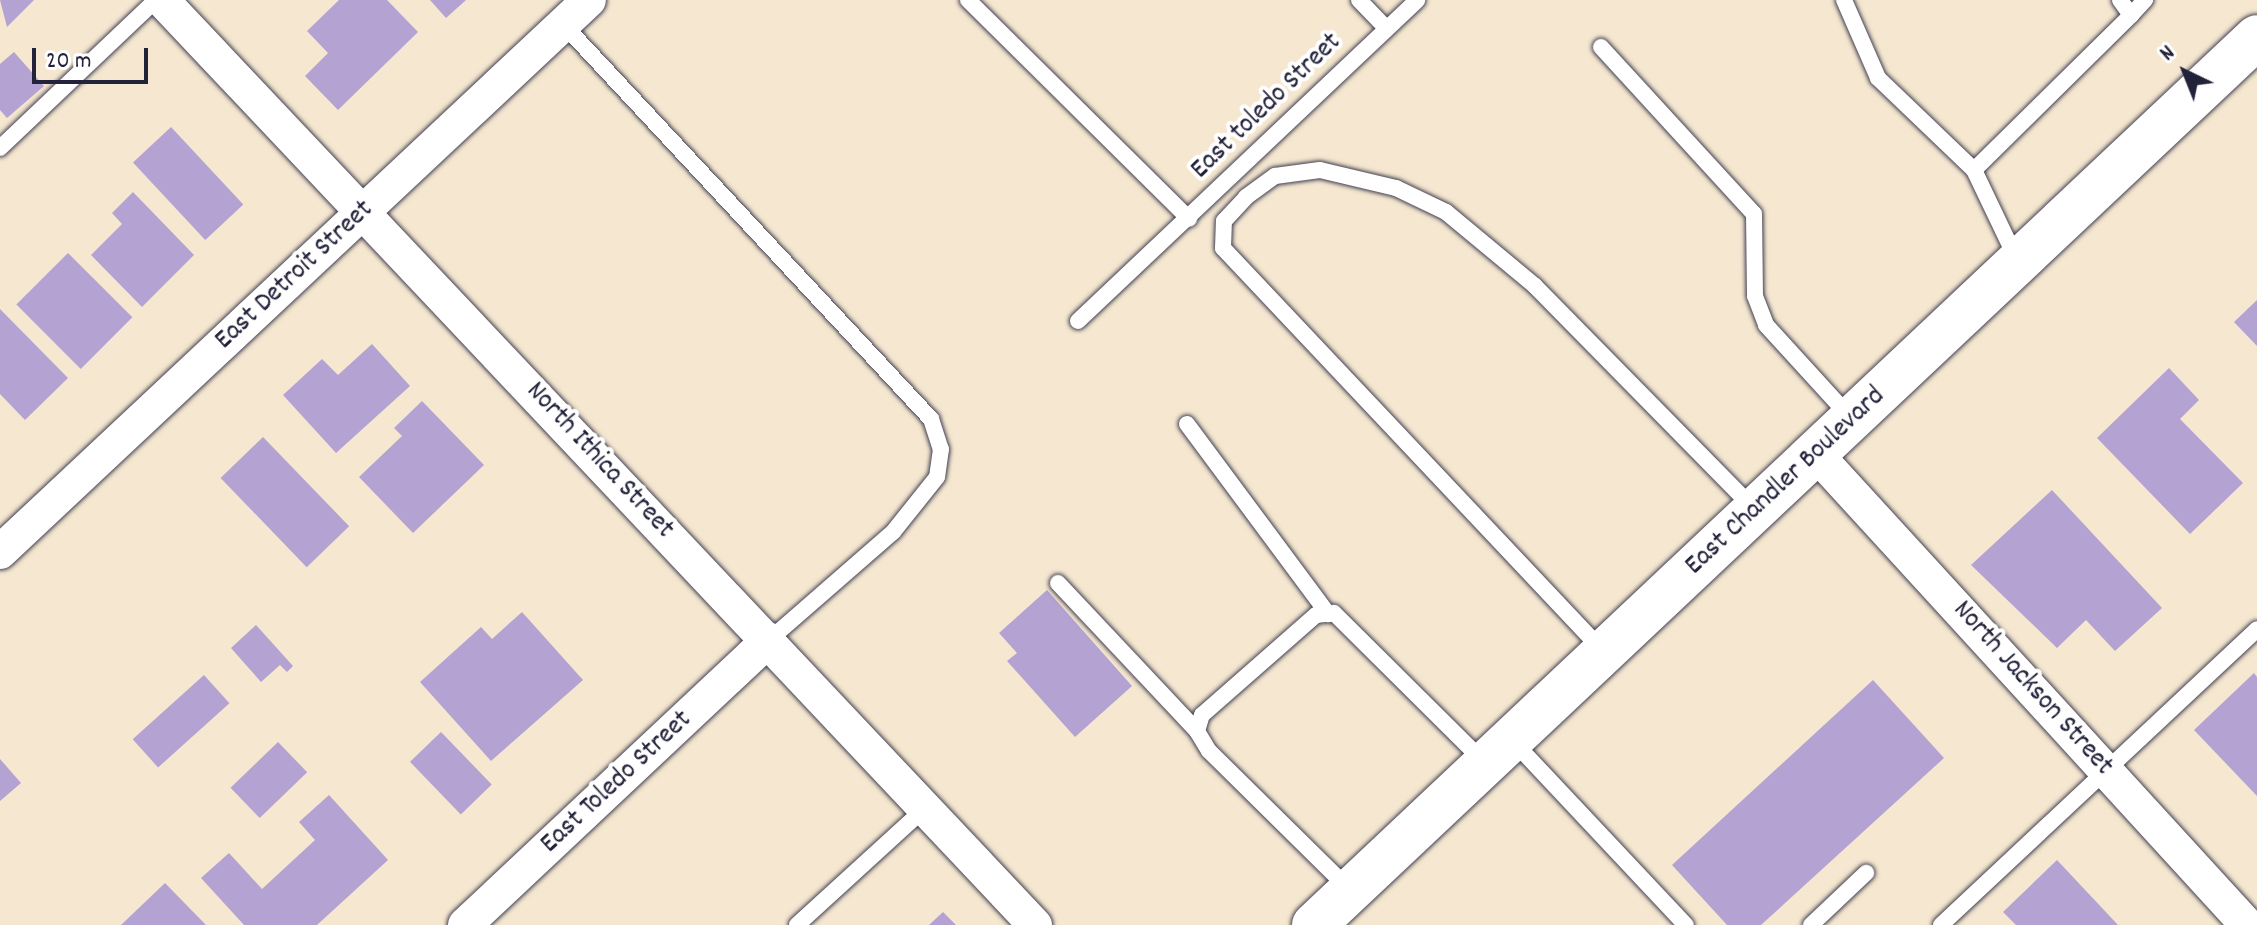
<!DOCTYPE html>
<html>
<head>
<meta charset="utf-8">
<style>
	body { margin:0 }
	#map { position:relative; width:2257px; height:925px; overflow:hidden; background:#f5e7d0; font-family:Dekko,sans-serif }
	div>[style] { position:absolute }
	.building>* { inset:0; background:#b4a2d2; transform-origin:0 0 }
	.roads { filter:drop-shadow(0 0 2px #424051) drop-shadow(0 0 2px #424051) }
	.service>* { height:16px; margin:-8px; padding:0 8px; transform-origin:8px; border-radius:8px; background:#fff }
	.minor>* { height:34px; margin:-17px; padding:0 17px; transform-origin:17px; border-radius:17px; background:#fff }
	.secondary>* { height:44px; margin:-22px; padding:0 22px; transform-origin:22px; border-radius:22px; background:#fff }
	span { translate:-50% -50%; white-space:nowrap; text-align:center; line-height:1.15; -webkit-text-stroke:8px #fff; paint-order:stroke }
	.street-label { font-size:28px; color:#22223b }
	.north { position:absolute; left:2145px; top:32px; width:80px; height:80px; -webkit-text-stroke:6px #fff; paint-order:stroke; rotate:317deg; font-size:22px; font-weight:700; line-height:32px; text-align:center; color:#22223b }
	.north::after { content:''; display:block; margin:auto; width:28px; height:36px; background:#22223b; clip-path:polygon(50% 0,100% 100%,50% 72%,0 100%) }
	.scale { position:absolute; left:32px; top:48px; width:116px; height:36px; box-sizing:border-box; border:4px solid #22223b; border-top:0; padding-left:10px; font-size:24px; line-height:28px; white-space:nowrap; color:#22223b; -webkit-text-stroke:6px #fff; paint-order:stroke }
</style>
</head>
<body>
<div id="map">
	<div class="building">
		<i style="clip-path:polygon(0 0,34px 0,7px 27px)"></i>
		<i style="clip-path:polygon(339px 0,387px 0,418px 32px,338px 110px,305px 76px,328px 53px,307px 31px)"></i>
		<i style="clip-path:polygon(430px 0,466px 0,446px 18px)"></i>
		<i style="clip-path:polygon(14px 52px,44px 86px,7px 118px,0 110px,0 64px)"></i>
		<i style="left:171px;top:127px;width:106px;height:52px;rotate:47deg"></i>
		<i style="clip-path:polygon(133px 192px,194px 255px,142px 307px,91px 255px,122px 224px,112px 213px)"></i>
		<i style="left:68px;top:253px;width:91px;height:73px;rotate:45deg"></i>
		<i style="clip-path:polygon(2257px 300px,2257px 346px,2234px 322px)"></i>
		<i style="clip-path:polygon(0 309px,68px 378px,25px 420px,0 394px)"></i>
		<i style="clip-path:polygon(372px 344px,410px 386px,336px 453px,283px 395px,322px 359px,338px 375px)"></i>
		<i style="clip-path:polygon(2169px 368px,2199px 400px,2180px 419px,2243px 483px,2190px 534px,2097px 438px)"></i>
		<i style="clip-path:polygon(422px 401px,484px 465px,413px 533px,359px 477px,402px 436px,394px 428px)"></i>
		<i style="left:263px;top:437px;width:124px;height:59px;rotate:46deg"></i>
		<i style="clip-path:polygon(2052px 490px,2162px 608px,2115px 651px,2086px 620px,2057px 648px,1971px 565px)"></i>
		<i style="clip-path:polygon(1047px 590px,1132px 686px,1075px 737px,1007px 661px,1017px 653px,999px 633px)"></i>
		<i style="clip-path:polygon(522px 612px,583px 680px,491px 761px,420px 682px,481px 627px,492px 639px)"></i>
		<i style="clip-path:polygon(256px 625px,293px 666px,287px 672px,280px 665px,261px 682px,231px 648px)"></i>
		<i style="clip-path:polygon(2254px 673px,2257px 677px,2257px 796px,2194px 730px)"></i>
		<i style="left:204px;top:675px;width:38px;height:96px;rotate:48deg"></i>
		<i style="clip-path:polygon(1873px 680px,1944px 758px,1761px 925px,1727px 925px,1672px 865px)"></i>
		<i style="left:441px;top:732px;width:73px;height:43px;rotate:46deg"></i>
		<i style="left:278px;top:742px;width:42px;height:66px;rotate:46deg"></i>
		<i style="clip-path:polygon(0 759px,21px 783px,0 801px)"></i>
		<i style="clip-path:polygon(329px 795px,388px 860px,317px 925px,244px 925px,201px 878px,229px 853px,262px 889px,315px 840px,299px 822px)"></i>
		<i style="clip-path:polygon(2057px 860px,2118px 925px,2016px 925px,2003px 912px)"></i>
		<i style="clip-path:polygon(165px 883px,206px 925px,121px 925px)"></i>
		<i style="clip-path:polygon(943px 912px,956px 925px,929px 925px)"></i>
	</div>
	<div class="roads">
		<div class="service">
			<i style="left:968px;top:0;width:311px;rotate:44.7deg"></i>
			<i style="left:1359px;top:0;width:39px;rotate:46deg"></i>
			<i style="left:1844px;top:0;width:85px;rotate:66.4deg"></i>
			<i style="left:1878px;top:78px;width:133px;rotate:43.8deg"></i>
			<i style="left:1974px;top:170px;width:98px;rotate:64.5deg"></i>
			<i style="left:2120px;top:0;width:19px;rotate:54deg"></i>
			<i style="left:2131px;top:15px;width:21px;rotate:-47deg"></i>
			<i style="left:563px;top:24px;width:540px;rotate:47.03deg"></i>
			<i style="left:931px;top:419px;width:32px;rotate:72deg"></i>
			<i style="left:941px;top:449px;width:28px;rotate:98deg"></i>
			<i style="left:937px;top:477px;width:70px;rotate:128.7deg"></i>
			<i style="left:893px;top:532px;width:164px;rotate:138.9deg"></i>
			<i style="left:1601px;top:47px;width:226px;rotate:47.5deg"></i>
			<i style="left:1754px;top:214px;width:82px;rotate:89.3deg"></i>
			<i style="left:1755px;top:296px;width:31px;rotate:69deg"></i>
			<i style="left:1766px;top:325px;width:126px;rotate:47.6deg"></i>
			<i style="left:0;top:148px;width:215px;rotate:-43.5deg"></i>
			<i style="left:1974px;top:170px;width:221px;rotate:-44.6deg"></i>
			<i style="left:1078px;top:321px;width:467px;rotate:-43.4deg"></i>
			<i style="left:1187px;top:424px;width:237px;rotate:53.4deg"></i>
			<i style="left:1058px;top:583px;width:203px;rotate:46.8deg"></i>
			<i style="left:1603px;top:651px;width:554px;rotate:-133.32deg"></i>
			<i style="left:1223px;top:248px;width:27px;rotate:-88deg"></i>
			<i style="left:1224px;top:221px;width:33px;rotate:-47deg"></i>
			<i style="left:1246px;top:197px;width:36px;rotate:-36deg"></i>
			<i style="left:1275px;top:176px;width:45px;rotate:-7.6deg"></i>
			<i style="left:1320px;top:170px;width:78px;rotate:13.3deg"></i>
			<i style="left:1396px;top:188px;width:55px;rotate:25.6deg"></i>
			<i style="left:1446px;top:212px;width:116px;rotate:39.7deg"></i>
			<i style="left:1535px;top:286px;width:313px;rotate:45.5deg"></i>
			<i style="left:1512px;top:740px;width:254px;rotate:46.8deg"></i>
			<i style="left:1349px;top:889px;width:197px;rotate:-135.4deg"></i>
			<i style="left:1209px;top:751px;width:23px;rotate:-121deg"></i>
			<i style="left:1197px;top:731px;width:17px;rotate:-73deg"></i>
			<i style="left:1202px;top:715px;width:152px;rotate:-41.3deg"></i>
			<i style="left:1316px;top:615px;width:18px;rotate:-6deg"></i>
			<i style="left:1334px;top:613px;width:210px;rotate:44.8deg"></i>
			<i style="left:797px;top:925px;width:173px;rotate:-42.4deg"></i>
			<i style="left:1811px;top:925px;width:76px;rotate:-43.4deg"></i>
			<i style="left:1941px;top:925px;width:433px;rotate:-43.1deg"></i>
		</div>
		<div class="minor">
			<i style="left:162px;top:0;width:1272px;rotate:46.66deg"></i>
			<i style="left:1816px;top:454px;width:638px;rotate:47.54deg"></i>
			<i style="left:0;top:552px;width:807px;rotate:-43.14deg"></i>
			<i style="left:465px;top:925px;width:417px;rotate:-43.2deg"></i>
		</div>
		<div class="secondary">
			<i style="left:1314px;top:925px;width:1295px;rotate:-43.28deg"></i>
		</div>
	</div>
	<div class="street-label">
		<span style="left:1267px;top:107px;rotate:-44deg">East toledo Street</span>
		<span style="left:295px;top:276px;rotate:-43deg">East Detroit Street</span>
		<span style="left:599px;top:461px;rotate:47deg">North Ithica Street</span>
		<span style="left:1786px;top:482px;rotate:-43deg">East Chandler Boulevard</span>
		<span style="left:2032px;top:689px;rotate:48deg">North Jackson Street</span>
		<span style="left:617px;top:783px;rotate:-43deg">East Toledo Street</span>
	</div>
	<div class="north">N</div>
	<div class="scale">20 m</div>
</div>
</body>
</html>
